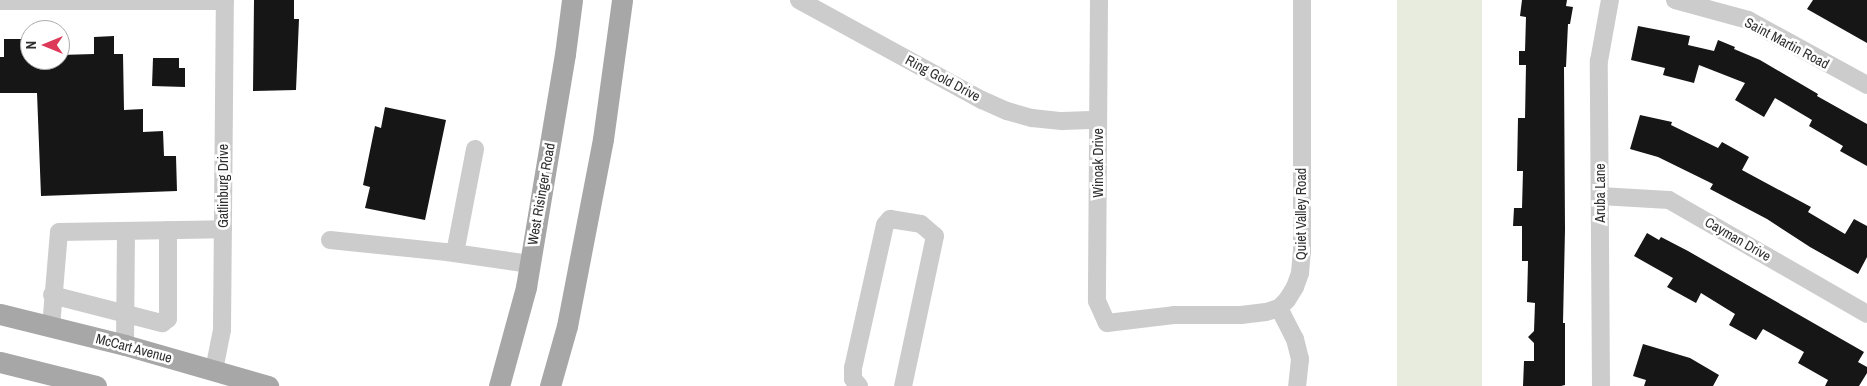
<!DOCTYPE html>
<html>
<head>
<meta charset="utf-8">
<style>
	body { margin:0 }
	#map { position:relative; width:1867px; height:386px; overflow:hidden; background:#fff; font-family:"Archivo Narrow",sans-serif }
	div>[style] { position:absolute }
	.green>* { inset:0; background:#e7ecde; transform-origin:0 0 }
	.building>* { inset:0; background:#161616 }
	.minor>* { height:18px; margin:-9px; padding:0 9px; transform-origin:9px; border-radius:9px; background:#ccc }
	.major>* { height:21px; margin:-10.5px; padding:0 10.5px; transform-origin:10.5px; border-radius:10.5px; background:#a7a7a7 }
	span { translate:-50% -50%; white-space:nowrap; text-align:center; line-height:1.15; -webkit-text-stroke:5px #fff; paint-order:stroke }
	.street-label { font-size:14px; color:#2f2f2f }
	.north { position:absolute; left:20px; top:20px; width:50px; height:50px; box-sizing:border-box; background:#fff; border:1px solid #acacac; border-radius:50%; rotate:270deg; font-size:14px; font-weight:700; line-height:20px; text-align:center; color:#2f2f2f }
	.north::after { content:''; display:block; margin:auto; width:18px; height:22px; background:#dd3a59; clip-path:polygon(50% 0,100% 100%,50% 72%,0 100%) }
</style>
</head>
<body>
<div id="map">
	<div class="green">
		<i style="left:1397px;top:0;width:85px;height:386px"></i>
	</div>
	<div class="building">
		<i style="clip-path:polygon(254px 0,294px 0,294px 19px,299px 19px,296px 90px,253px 91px)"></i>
		<i style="clip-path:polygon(1522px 0,1567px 0,1566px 6px,1573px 7px,1570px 24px,1568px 24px,1566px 67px,1564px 67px,1565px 230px,1563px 323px,1565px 323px,1565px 385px,1561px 386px,1523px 386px,1524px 361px,1534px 361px,1534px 343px,1528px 337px,1534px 331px,1535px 303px,1527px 302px,1528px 261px,1522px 261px,1522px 226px,1513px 226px,1514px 208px,1522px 208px,1523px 171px,1517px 171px,1518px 118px,1525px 118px,1526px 65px,1519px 65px,1519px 51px,1525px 51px,1526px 17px,1520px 16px)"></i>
		<i style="clip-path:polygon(1813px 0,1867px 0,1867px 43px,1807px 9px)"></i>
		<i style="clip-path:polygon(1638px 26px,1690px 36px,1688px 45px,1714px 51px,1718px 40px,1735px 47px,1734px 49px,1760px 60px,1818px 94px,1817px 96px,1867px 124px,1867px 166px,1840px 151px,1843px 146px,1809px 126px,1812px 120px,1775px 98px,1764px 117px,1735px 100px,1745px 83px,1699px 65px,1694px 83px,1663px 75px,1665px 68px,1631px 60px)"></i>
		<i style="clip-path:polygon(114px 36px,114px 54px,123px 54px,124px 110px,143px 109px,143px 132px,163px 131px,164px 156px,176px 156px,177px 191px,41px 196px,37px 93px,0 93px,0 57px,4px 57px,4px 39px,23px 39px,23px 56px,30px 56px,30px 60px,60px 60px,60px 55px,94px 54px,94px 37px)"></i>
		<i style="clip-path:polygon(153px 58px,179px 58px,179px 68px,185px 68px,185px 87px,152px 86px)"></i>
		<i style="clip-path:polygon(385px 107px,446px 120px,425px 220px,365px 208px,370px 187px,363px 185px,375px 126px,381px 128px)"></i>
		<i style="clip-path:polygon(1640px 115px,1672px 122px,1671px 125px,1718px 148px,1722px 142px,1749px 157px,1742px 170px,1811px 207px,1808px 212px,1845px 234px,1854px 219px,1867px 226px,1867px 257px,1858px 274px,1810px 247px,1767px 219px,1710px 189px,1713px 184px,1658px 157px,1630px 149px)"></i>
		<i style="clip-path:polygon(1647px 233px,1659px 240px,1661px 237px,1688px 251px,1864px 352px,1858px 362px,1867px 367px,1867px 373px,1859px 386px,1825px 386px,1828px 380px,1798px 363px,1804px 352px,1763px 329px,1756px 340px,1729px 325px,1735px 314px,1701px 293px,1696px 303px,1667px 287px,1673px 278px,1634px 256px)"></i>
		<i style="clip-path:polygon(1643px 344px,1690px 358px,1719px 375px,1713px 386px,1644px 386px,1646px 380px,1633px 376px)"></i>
	</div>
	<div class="minor">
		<i style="left:799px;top:0;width:209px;rotate:28.7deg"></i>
		<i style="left:982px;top:100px;width:27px;rotate:24deg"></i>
		<i style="left:1007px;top:111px;width:26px;rotate:16deg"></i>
		<i style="left:1032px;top:118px;width:30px;rotate:6deg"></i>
		<i style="left:1062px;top:121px;width:36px;rotate:-2deg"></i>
		<i style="left:1099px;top:0;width:301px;rotate:90.4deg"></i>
		<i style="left:1097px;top:301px;width:24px;rotate:66deg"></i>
		<i style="left:1107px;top:323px;width:67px;rotate:-6.8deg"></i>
		<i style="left:1174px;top:315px;width:67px"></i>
		<i style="left:1241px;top:315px;width:25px;rotate:-7deg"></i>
		<i style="left:1266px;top:312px;width:14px;rotate:-17deg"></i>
		<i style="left:1279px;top:308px;width:11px;rotate:-45deg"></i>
		<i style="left:1287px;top:300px;width:15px;rotate:-58deg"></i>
		<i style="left:1295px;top:287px;width:15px;rotate:-70deg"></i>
		<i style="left:1300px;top:273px;width:21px;rotate:-85deg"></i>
		<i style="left:1302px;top:252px;width:252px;rotate:-90deg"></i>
		<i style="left:1675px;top:0;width:76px;rotate:15.3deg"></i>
		<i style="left:1748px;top:20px;width:136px;rotate:28.6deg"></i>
		<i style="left:0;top:1px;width:225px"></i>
		<i style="left:1600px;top:196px;width:69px;rotate:3.3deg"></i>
		<i style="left:1669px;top:200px;width:228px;rotate:29.9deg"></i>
		<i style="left:330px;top:240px;width:118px;rotate:5.9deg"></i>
		<i style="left:447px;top:252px;width:84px;rotate:8.2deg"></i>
		<i style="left:455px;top:253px;width:106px;rotate:-79.1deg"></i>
		<i style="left:52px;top:295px;width:114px;rotate:14.3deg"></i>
		<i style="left:162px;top:323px;width:7px;rotate:-34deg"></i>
		<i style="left:168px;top:319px;width:89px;rotate:-90deg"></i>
		<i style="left:1279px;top:308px;width:35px;rotate:63deg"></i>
		<i style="left:1295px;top:339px;width:21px;rotate:76deg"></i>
		<i style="left:1300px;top:359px;width:27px;rotate:96deg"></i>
		<i style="left:51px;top:327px;width:95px;rotate:-85.2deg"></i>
		<i style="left:59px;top:232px;width:164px;rotate:-1deg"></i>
		<i style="left:125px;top:345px;width:114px;rotate:-89.5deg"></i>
		<i style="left:214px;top:370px;width:41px;rotate:-78.7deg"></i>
		<i style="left:222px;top:330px;width:330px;rotate:-89.5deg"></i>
		<i style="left:859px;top:386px;width:9px;rotate:-131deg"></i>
		<i style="left:853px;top:379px;width:11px;rotate:-90deg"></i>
		<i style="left:853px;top:368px;width:147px;rotate:-77.4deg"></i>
		<i style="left:885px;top:225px;width:8px;rotate:-50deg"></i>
		<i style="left:890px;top:219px;width:31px;rotate:9deg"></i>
		<i style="left:921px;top:224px;width:18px;rotate:41deg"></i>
		<i style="left:935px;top:236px;width:153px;rotate:102deg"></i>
		<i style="left:1601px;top:386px;width:325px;rotate:-90.4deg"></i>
		<i style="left:1599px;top:61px;width:62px;rotate:-79.8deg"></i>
	</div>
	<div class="major">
		<i style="left:0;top:314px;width:129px;rotate:13.9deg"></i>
		<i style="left:125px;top:345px;width:149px;rotate:16deg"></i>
		<i style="left:0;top:362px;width:99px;rotate:14deg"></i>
		<i style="left:499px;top:386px;width:103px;rotate:-74.7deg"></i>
		<i style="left:526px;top:287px;width:236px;rotate:-80.5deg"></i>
		<i style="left:565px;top:54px;width:54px;rotate:-82.6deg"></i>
		<i style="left:550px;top:386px;width:62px;rotate:-74.2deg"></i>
		<i style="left:567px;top:326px;width:190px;rotate:-79.1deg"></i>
		<i style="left:603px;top:139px;width:140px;rotate:-82.2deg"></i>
	</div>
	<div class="street-label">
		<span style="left:1787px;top:43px;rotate:28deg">Saint Martin Road</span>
		<span style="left:943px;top:78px;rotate:28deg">Ring Gold Drive</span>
		<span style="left:1098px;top:163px;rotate:-90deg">Winoak Drive</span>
		<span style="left:223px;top:186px;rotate:-90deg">Gatlinburg Drive</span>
		<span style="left:1600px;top:193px;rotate:-90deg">Aruba Lane</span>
		<span style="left:541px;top:194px;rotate:-80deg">West Risinger Road</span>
		<span style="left:1301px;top:214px;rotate:-90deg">Quiet Valley Road</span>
		<span style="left:1738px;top:239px;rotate:30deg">Cayman Drive</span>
		<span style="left:134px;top:348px;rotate:15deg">McCart Avenue</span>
	</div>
	<div class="north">N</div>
</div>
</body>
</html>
